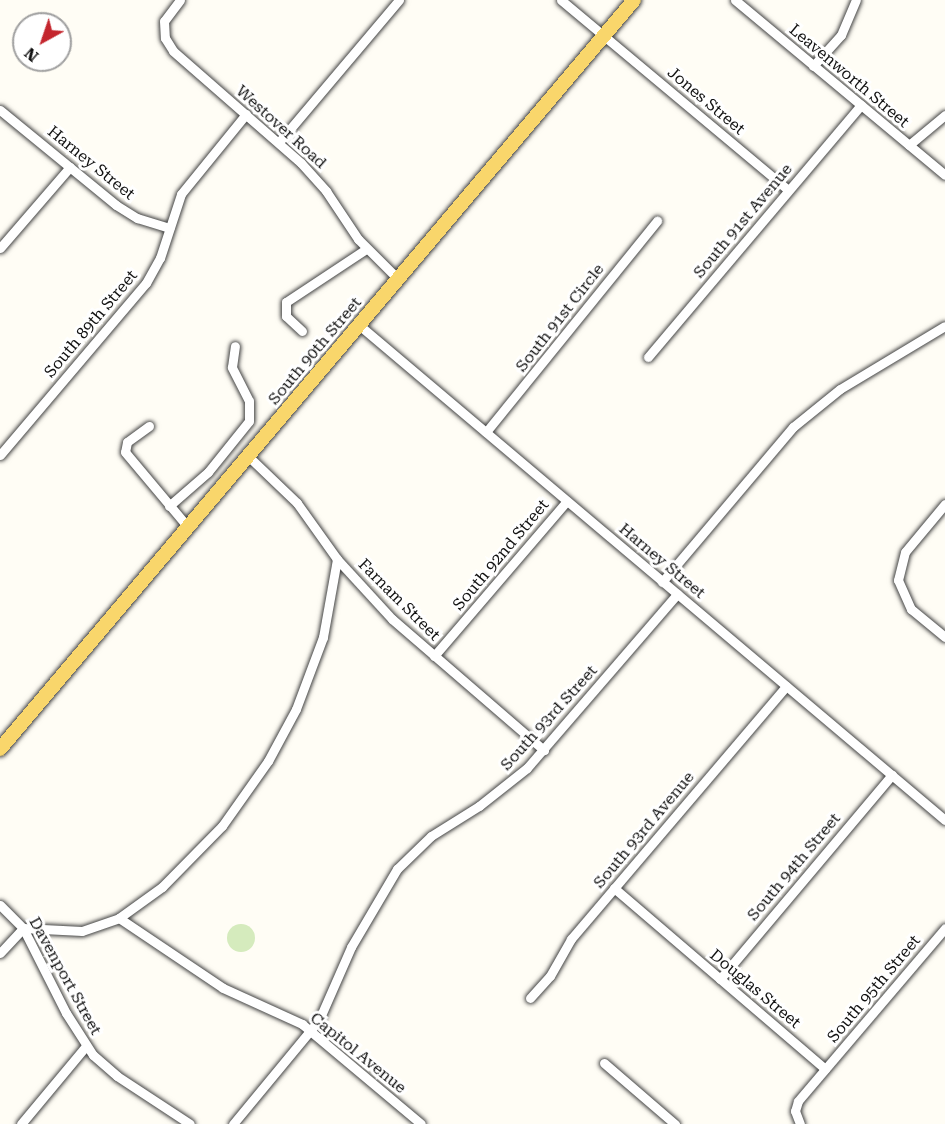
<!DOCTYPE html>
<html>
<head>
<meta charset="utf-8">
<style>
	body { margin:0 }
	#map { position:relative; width:945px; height:1124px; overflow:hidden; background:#fffdf5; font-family:"Roboto Serif",serif }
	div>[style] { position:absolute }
	.green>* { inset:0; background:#d5ebbd }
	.round { border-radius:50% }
	.roads { filter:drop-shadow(0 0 2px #444) drop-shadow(0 0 2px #444) }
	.street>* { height:9px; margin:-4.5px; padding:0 4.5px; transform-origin:4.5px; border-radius:4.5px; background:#fff }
	.primary>* { height:14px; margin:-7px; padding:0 7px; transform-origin:7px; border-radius:7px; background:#f9d66b }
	span { translate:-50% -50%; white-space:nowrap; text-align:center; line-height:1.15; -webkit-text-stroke:6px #fff; paint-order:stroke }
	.street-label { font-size:16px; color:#111 }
	.north { position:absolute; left:12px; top:12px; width:60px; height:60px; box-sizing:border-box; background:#fff; border:2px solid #a0a0a0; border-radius:50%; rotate:220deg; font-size:16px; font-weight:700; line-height:24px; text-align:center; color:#111 }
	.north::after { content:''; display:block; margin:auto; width:21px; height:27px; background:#c4262e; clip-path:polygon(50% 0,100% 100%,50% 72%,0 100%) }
</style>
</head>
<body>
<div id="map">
	<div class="green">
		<i class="round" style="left:227px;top:924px;width:28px;height:28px"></i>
	</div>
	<div class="roads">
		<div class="street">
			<i style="left:180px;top:0;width:26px;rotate:127deg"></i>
			<i style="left:164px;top:21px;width:17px;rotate:87deg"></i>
			<i style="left:165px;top:38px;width:15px;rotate:58deg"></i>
			<i style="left:173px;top:51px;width:170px;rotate:41.2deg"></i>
			<i style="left:301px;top:163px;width:38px;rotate:48deg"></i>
			<i style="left:326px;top:191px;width:58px;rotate:56.3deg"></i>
			<i style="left:358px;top:239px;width:57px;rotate:45deg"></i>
			<i style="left:561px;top:0;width:296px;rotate:39.9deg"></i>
			<i style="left:735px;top:0;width:273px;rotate:39.8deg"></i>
			<i style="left:813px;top:66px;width:42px;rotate:-47.9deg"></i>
			<i style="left:841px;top:35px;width:38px;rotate:-67deg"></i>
			<i style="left:0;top:110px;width:150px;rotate:39.3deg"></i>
			<i style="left:116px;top:205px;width:25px;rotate:32deg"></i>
			<i style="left:137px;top:218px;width:34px;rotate:17deg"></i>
			<i style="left:279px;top:142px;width:186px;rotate:-49.8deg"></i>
			<i style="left:909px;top:145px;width:47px;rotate:-39.8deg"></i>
			<i style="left:0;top:248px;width:107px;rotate:-49.2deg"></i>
			<i style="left:359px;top:325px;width:767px;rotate:40.19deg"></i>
			<i style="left:302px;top:331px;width:22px;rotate:-137deg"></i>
			<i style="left:286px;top:316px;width:14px;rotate:-90deg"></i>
			<i style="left:286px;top:302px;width:96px;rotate:-33.5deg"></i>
			<i style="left:648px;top:357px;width:330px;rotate:-49.8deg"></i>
			<i style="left:149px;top:426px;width:27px;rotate:144deg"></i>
			<i style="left:127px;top:442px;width:10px;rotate:101deg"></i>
			<i style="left:125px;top:452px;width:98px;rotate:50deg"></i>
			<i style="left:486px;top:432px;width:272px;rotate:-51deg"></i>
			<i style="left:0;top:455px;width:226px;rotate:-49.7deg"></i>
			<i style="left:146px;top:283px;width:29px;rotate:-61deg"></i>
			<i style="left:160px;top:258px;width:67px;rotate:-71.8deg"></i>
			<i style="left:181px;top:194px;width:103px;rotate:-50.9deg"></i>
			<i style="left:248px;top:456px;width:68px;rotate:43.8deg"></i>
			<i style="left:297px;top:503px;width:69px;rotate:54.5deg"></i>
			<i style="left:337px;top:559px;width:81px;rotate:47.5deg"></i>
			<i style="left:392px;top:619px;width:201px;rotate:40.8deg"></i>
			<i style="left:945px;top:504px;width:62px;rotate:129.8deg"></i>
			<i style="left:905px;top:552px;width:29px;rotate:104deg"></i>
			<i style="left:898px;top:580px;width:32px;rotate:66deg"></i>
			<i style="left:911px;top:609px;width:44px;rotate:39.5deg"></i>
			<i style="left:169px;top:506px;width:52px;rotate:-41.1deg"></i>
			<i style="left:208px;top:472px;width:65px;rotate:-51.2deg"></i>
			<i style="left:249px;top:421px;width:20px;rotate:-90deg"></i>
			<i style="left:249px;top:401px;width:38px;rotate:-117deg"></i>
			<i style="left:232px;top:367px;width:21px;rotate:-82deg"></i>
			<i style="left:662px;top:582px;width:203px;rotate:-49.8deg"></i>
			<i style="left:793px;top:427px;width:60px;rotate:-39deg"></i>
			<i style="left:840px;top:389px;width:122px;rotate:-31deg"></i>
			<i style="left:434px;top:656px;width:204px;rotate:-49.4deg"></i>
			<i style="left:614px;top:888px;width:278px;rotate:40.6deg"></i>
			<i style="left:0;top:905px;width:33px;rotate:45deg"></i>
			<i style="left:23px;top:928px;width:95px;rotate:63.2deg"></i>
			<i style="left:66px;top:1013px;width:50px;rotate:57.3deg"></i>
			<i style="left:93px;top:1055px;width:32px;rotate:41deg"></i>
			<i style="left:117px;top:1076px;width:87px;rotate:33.3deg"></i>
			<i style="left:119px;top:918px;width:125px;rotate:33.9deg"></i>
			<i style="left:223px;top:988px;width:87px;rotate:24.5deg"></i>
			<i style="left:302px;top:1024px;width:155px;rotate:40deg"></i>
			<i style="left:0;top:953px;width:34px;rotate:-47deg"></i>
			<i style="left:23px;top:928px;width:59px;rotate:2.9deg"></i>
			<i style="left:82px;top:931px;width:39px;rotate:-19deg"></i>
			<i style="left:119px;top:918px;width:53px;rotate:-35.8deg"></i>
			<i style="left:162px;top:887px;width:86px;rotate:-45.5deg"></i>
			<i style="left:222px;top:826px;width:80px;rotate:-54.7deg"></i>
			<i style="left:268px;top:761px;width:59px;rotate:-61.7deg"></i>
			<i style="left:296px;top:709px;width:77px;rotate:-69.4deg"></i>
			<i style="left:323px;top:637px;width:79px;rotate:-79.8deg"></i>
			<i style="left:720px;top:979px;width:267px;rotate:-49.9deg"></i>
			<i style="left:530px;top:998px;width:30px;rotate:-48deg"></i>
			<i style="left:550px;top:976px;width:43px;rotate:-60.4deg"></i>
			<i style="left:571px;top:939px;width:332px;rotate:-49.6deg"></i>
			<i style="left:604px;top:1063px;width:94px;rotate:40.7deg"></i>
			<i style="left:21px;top:1124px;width:102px;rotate:-50.2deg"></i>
			<i style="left:233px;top:1124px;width:135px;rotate:-50.4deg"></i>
			<i style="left:319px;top:1020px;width:80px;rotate:-66.3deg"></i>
			<i style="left:351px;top:947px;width:91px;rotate:-59.5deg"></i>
			<i style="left:397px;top:869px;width:47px;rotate:-44.1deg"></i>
			<i style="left:431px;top:836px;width:57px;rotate:-32deg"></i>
			<i style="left:479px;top:806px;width:61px;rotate:-38.4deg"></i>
			<i style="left:527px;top:768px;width:230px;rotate:-49.2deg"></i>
			<i style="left:800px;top:1124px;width:14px;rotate:-111deg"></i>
			<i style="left:795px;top:1111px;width:10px;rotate:-73deg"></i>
			<i style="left:798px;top:1101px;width:227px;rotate:-49.6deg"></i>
		</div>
		<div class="primary">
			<i style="left:0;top:749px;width:981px;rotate:-49.75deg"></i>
		</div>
	</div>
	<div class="street-label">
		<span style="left:849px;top:76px;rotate:40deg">Leavenworth Street</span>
		<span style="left:706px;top:101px;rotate:40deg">Jones Street</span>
		<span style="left:281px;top:127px;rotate:42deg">Westover Road</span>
		<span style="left:91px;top:163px;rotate:39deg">Harney Street</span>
		<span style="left:743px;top:221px;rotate:-50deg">South 91st Avenue</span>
		<span style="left:560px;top:318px;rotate:-52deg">South 91st Circle</span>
		<span style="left:91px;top:324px;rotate:-50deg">South 89th Street</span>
		<span style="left:315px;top:351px;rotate:-50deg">South 90th Street</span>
		<span style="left:501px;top:555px;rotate:-50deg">South 92nd Street</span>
		<span style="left:662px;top:561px;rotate:40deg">Harney Street</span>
		<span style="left:399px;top:600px;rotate:45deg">Farnam Street</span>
		<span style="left:549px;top:718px;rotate:-48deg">South 93rd Street</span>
		<span style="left:644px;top:830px;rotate:-50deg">South 93rd Avenue</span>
		<span style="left:794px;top:867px;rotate:-50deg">South 94th Street</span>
		<span style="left:65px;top:976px;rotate:61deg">Davenport Street</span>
		<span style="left:755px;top:989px;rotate:40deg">Douglas Street</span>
		<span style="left:874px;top:989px;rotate:-50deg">South 95th Street</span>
		<span style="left:358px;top:1053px;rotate:39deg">Capitol Avenue</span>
	</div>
	<div class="north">N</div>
</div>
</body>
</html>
